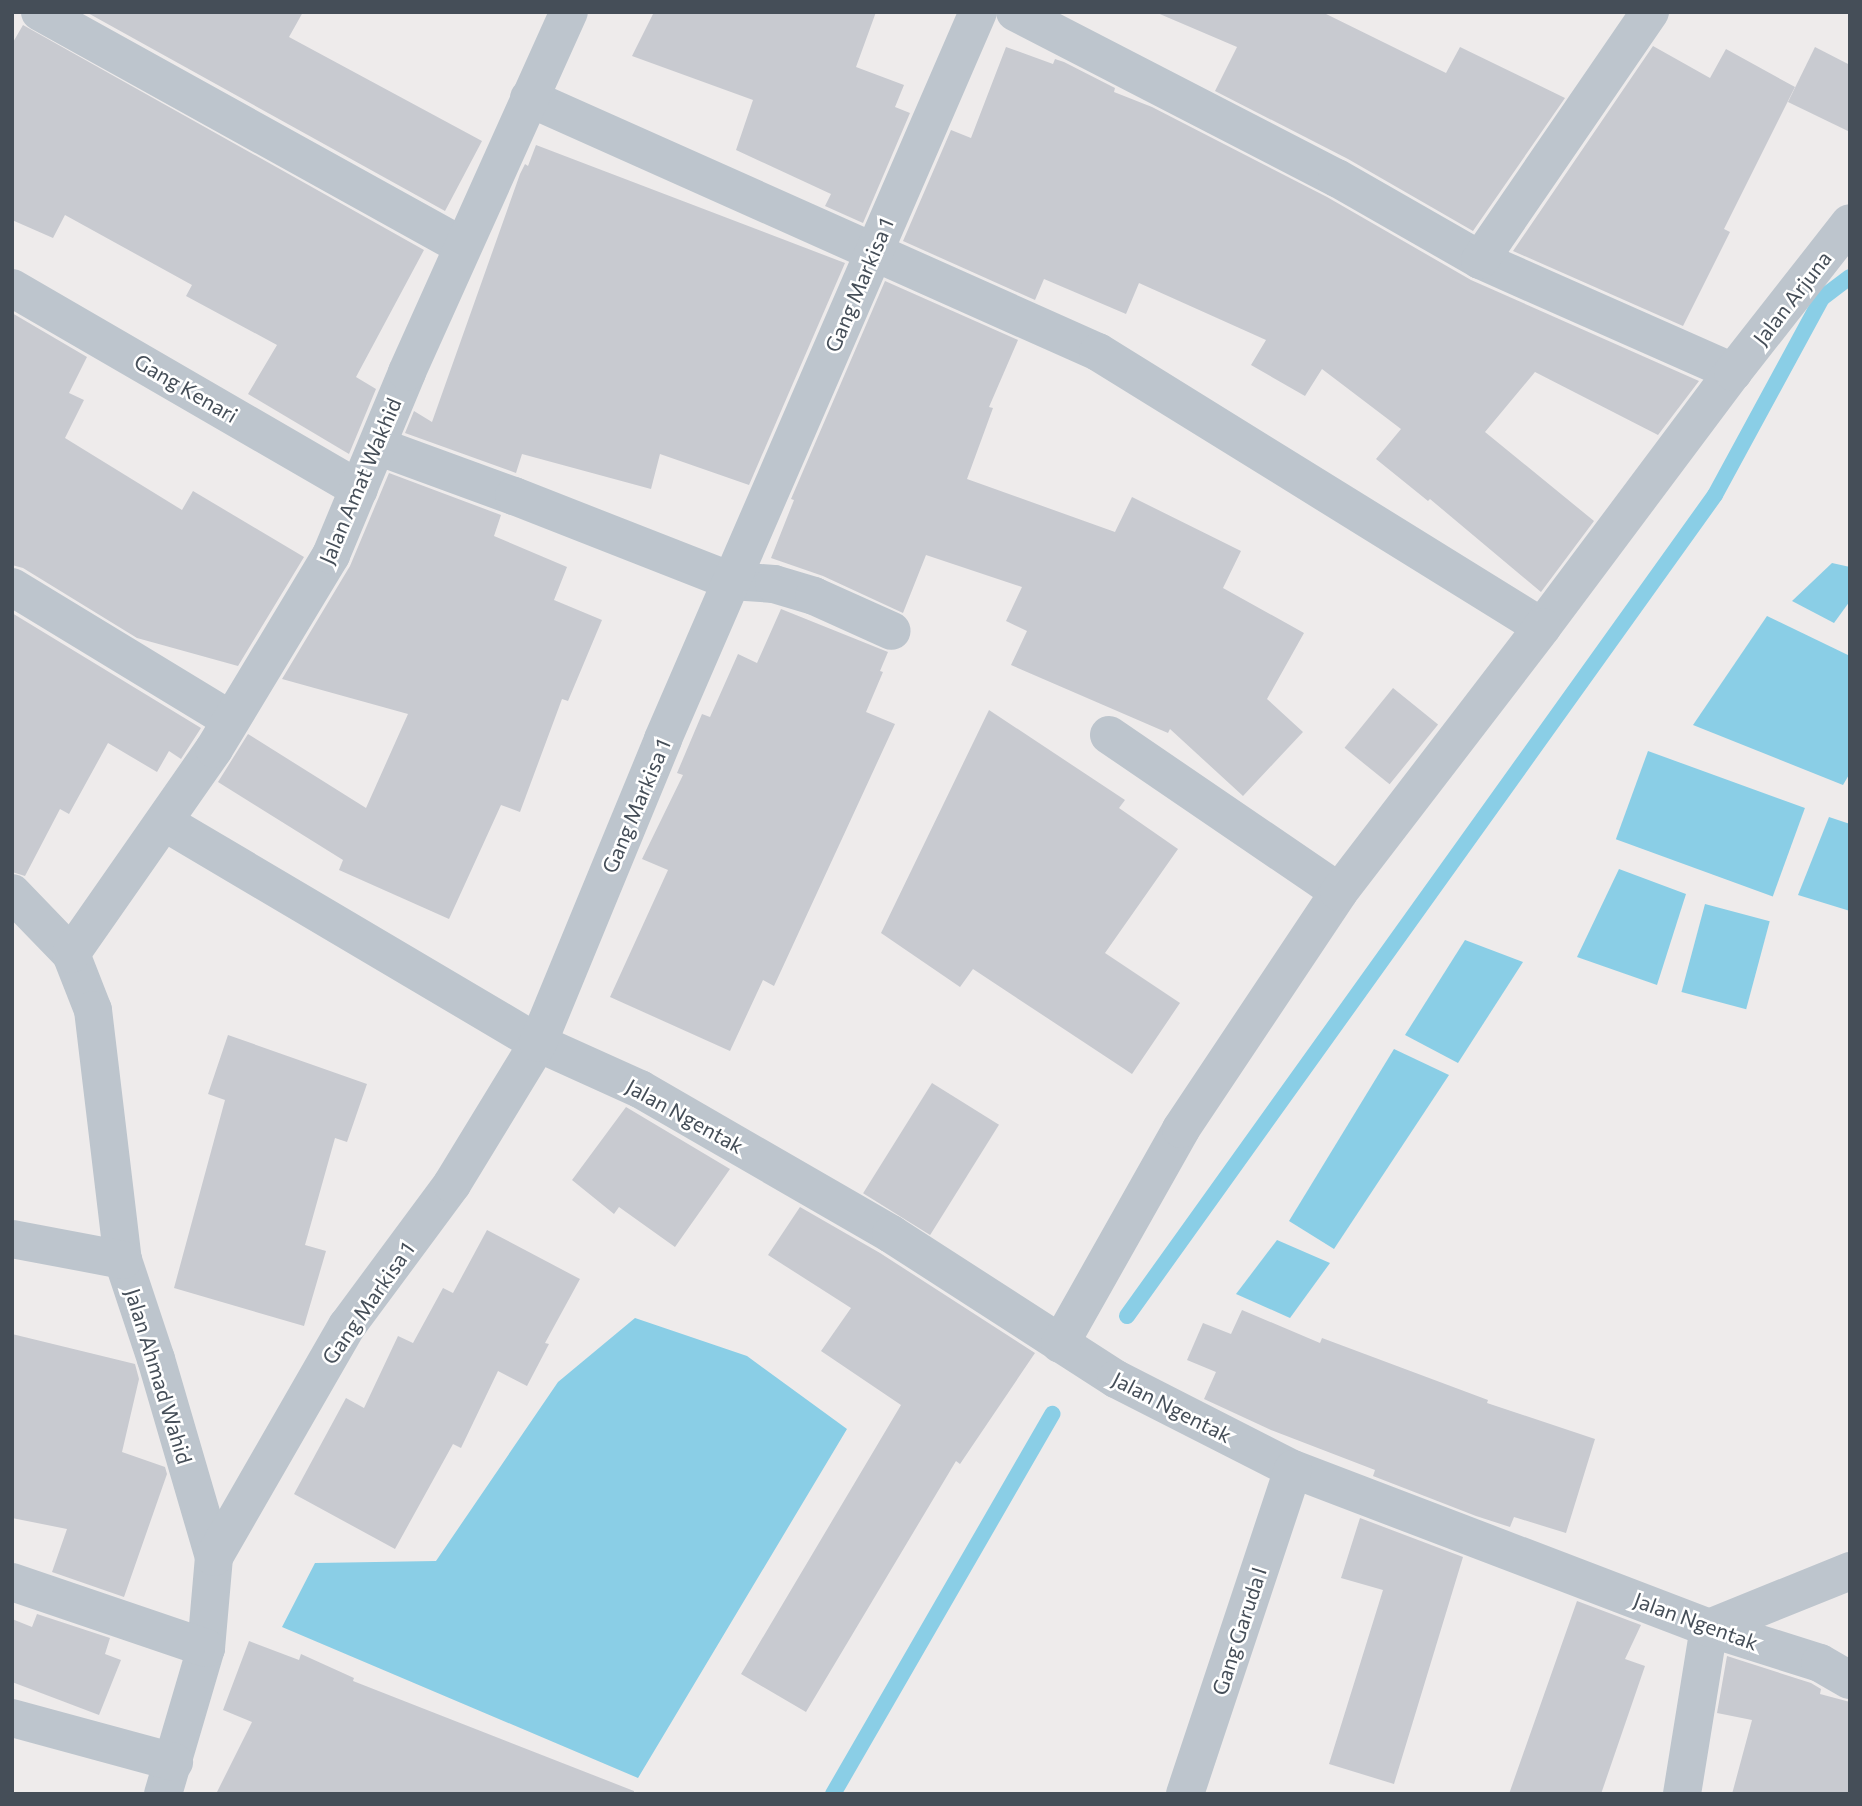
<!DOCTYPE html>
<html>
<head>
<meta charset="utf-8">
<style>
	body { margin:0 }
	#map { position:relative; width:1862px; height:1806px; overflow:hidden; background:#eeebeb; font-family:Commissioner,sans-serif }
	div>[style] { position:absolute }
	.water>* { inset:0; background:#8acee6; transform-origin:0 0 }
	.stream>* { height:16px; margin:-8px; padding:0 8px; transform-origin:8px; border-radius:8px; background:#8acee6 }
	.building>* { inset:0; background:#c8cad0; transform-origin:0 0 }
	.minor>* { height:38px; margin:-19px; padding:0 19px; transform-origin:19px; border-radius:19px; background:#bdc5cd }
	span { translate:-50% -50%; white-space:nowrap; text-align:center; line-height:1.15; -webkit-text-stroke:5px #fff; paint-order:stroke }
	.street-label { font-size:21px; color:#454e58 }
	.frame { position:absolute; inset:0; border:14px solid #454e58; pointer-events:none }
</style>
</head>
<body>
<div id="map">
	<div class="water">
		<i style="clip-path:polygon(1832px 563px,1850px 567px,1850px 601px,1834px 623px,1792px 601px)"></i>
		<i style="clip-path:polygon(1767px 616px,1850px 656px,1850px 773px,1843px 785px,1693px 725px)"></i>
		<i style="left:1648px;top:751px;width:167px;height:94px;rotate:20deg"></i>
		<i style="clip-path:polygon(1829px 817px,1850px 824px,1850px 911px,1798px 895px)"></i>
		<i style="clip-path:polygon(1619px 869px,1686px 894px,1657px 985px,1577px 957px)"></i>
		<i style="left:1705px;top:904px;width:67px;height:91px;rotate:15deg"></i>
		<i style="clip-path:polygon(1465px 940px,1523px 962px,1458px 1063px,1405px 1035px)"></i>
		<i style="clip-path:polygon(1394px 1049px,1449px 1075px,1334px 1249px,1289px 1221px)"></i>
		<i style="clip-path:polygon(1277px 1240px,1330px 1263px,1290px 1318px,1236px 1294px)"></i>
		<i style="clip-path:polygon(635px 1318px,747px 1356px,847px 1429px,638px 1778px,282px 1627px,315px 1563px,436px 1561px,558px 1382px)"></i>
	</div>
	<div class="stream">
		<i style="left:1127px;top:1316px;width:1010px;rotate:-54.39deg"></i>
		<i style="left:1715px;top:495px;width:224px;rotate:-61.5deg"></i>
		<i style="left:1822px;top:298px;width:35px;rotate:-37deg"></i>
		<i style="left:833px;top:1794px;width:439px;rotate:-60deg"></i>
	</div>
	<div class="building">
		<i style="clip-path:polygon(86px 12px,303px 12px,289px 37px,482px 141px,445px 211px)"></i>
		<i style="clip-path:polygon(654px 12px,876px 12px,856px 67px,904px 85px,895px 107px,910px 113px,863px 223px,825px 206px,831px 194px,736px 150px,753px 100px,632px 56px)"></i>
		<i style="clip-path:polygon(1155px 12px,1322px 12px,1446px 73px,1460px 47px,1565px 98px,1473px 231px,1348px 159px,1215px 91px,1237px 47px)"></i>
		<i style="clip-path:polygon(23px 25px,424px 250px,356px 377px,376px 389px,349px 454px,248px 394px,277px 345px,186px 296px,192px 285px,65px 215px,53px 238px,12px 220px,12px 44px)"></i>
		<i style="clip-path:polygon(1653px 46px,1710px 78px,1726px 49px,1795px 87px,1724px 229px,1730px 232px,1683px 326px,1513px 251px)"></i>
		<i style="clip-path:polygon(1006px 47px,1053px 64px,1055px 59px,1064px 62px,1115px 88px,1114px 92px,1152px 107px,1327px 197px,1471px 280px,1699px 381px,1658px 435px,1535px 372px,1485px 432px,1594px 521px,1541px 592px,1430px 499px,1428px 501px,1376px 459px,1401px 429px,1322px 369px,1305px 396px,1251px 365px,1266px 340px,1139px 283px,1126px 314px,1044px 279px,1035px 300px,903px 241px,951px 130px,971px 138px)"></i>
		<i style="clip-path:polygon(1815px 47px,1850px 65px,1850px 132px,1788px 102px)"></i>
		<i style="clip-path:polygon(536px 145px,845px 263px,749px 485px,660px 454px,651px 489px,522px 454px,516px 473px,405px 433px,414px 411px,432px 422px,520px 174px,525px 164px,528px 166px)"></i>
		<i style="clip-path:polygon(885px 281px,1018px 340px,989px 407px,993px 408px,967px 479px,1115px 532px,1132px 497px,1241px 551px,1223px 588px,1304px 633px,1267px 699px,1303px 732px,1243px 796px,1170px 729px,1168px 733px,1011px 665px,1027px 631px,1006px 621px,1022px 587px,926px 555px,903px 613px,823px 576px,771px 558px,794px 500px,791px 499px)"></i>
		<i style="clip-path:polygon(12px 313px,87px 357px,69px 393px,84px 400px,65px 438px,182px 510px,193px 491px,304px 557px,238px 666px,137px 638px,23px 568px,12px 565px)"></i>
		<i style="clip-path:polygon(389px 473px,501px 515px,494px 536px,567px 567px,554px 600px,602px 620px,568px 701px,562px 699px,520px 812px,501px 805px,449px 919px,339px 870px,343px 860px,218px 782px,248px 734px,366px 808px,408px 714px,282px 679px,350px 566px)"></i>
		<i style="clip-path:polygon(781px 609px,888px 652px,880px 671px,883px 672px,866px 712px,895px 724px,774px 986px,763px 980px,730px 1051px,610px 997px,668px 870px,642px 859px,683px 775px,677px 773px,702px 714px,710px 717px,738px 654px,757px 663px)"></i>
		<i style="clip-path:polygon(12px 613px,201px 728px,181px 759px,169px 751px,157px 772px,108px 743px,69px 814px,60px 809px,25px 876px,12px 872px)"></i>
		<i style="left:1393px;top:688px;width:58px;height:77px;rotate:39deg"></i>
		<i style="clip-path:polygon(989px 710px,1125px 800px,1119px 808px,1178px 849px,1105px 953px,1180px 1003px,1132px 1074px,973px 969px,960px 987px,881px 933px)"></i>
		<i style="clip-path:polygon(228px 1035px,367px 1084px,347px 1142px,335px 1138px,305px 1245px,326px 1251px,304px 1326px,174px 1288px,225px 1100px,208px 1094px)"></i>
		<i style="left:932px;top:1083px;width:79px;height:130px;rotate:32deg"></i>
		<i style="clip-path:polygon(626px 1107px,730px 1169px,675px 1247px,619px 1207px,614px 1214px,572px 1180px)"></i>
		<i style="clip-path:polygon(800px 1207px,880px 1253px,1035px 1353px,960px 1464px,956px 1461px,806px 1712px,741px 1674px,901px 1405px,821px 1351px,851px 1308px,768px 1255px)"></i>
		<i style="clip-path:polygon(487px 1230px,580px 1279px,545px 1343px,549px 1344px,527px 1386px,498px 1371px,461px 1448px,453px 1444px,395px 1549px,294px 1494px,346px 1398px,364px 1408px,398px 1336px,413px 1343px,443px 1288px,453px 1293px)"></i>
		<i style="clip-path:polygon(1242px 1310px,1320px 1343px,1322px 1338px,1488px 1400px,1487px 1403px,1595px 1439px,1566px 1533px,1514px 1517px,1510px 1527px,1476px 1516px,1373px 1476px,1375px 1470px,1271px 1430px,1204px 1399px,1216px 1372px,1187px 1360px,1203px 1323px,1231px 1334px)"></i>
		<i style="clip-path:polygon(12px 1334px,135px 1364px,139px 1379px,122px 1452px,165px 1467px,167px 1474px,124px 1597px,52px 1572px,67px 1529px,12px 1518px)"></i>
		<i style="clip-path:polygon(1360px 1518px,1463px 1557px,1394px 1784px,1329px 1764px,1383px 1590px,1341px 1578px)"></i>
		<i style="clip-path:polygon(1577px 1601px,1641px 1625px,1625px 1659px,1645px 1666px,1601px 1794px,1509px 1794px)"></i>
		<i style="clip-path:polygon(37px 1614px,110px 1638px,105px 1654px,121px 1660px,99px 1715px,12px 1682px,12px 1619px,32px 1627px)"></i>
		<i style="clip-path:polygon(249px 1641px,299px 1660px,301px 1654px,354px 1678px,353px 1681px,634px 1791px,634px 1794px,216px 1794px,252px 1722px,223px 1710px)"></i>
		<i style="clip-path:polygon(1727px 1656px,1811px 1683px,1821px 1689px,1820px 1694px,1850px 1702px,1850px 1794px,1732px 1794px,1752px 1720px,1717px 1713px)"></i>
	</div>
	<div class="minor">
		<i style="left:40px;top:12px;width:483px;rotate:29deg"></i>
		<i style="left:1015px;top:12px;width:362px;rotate:27.3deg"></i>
		<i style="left:1337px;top:178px;width:165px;rotate:29.8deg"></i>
		<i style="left:1480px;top:260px;width:277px;rotate:23.9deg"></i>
		<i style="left:529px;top:98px;width:623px;rotate:24.06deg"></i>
		<i style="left:1098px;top:352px;width:522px;rotate:31.77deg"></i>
		<i style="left:1542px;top:627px;width:319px;rotate:-53.2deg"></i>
		<i style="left:1733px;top:372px;width:189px;rotate:-51.9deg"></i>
		<i style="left:1480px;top:260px;width:301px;rotate:-55.6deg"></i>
		<i style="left:12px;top:288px;width:401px;rotate:30.1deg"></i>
		<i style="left:377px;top:446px;width:146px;rotate:20.1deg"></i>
		<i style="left:514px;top:496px;width:233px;rotate:21.4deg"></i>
		<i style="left:731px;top:581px;width:43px;rotate:4deg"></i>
		<i style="left:774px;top:584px;width:42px;rotate:16.7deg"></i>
		<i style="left:814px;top:596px;width:85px;rotate:24.2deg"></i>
		<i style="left:12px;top:587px;width:256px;rotate:31.3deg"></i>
		<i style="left:1109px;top:735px;width:278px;rotate:34.3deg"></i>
		<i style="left:164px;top:822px;width:434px;rotate:30.6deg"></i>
		<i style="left:538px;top:1043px;width:112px;rotate:24.3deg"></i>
		<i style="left:640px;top:1089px;width:290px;rotate:30deg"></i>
		<i style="left:891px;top:1234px;width:268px;rotate:32.8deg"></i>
		<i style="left:1116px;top:1379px;width:199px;rotate:27deg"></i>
		<i style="left:1293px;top:1469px;width:445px;rotate:20.9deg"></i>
		<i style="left:1709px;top:1628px;width:116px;rotate:17.5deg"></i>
		<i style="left:1820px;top:1663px;width:34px;rotate:30deg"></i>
		<i style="left:12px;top:893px;width:85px;rotate:46deg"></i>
		<i style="left:71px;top:954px;width:60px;rotate:68.6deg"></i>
		<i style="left:93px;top:1010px;width:252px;rotate:83.2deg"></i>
		<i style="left:123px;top:1260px;width:104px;rotate:71.6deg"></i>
		<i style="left:156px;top:1359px;width:206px;rotate:73.7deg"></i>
		<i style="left:214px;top:1557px;width:91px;rotate:95deg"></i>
		<i style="left:206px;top:1648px;width:152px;rotate:106.4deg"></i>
		<i style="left:71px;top:954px;width:250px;rotate:-55.1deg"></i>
		<i style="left:214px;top:749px;width:227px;rotate:-58.9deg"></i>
		<i style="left:331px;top:555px;width:198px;rotate:-67.4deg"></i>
		<i style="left:407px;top:372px;width:395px;rotate:-65.8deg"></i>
		<i style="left:12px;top:1239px;width:113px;rotate:10.7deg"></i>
		<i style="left:1060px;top:1344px;width:247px;rotate:-60.6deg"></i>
		<i style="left:1181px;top:1129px;width:285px;rotate:-56.3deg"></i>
		<i style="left:1339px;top:892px;width:334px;rotate:-52.5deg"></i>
		<i style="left:214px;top:1557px;width:267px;rotate:-60.1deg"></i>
		<i style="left:347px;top:1326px;width:177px;rotate:-53.5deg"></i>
		<i style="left:452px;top:1184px;width:165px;rotate:-58.6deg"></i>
		<i style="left:538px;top:1043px;width:329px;rotate:-67.6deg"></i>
		<i style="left:663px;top:739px;width:792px;rotate:-66.57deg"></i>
		<i style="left:12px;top:1582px;width:205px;rotate:18.8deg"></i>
		<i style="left:12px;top:1718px;width:168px;rotate:15.2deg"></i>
		<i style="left:1185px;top:1794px;width:342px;rotate:-71.6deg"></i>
		<i style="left:1682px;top:1794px;width:168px;rotate:-80.8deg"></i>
		<i style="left:1709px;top:1628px;width:152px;rotate:-22deg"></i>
	</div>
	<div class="street-label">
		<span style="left:859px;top:285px;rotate:-67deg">Gang Markisa 1</span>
		<span style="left:1792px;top:298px;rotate:-52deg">Jalan Arjuna</span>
		<span style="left:186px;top:388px;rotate:30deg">Gang Kenari</span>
		<span style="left:360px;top:481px;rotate:-67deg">Jalan Amat Wakhid</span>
		<span style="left:636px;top:806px;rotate:-67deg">Gang Markisa 1</span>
		<span style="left:685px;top:1116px;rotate:29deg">Jalan Ngentak</span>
		<span style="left:368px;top:1303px;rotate:-55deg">Gang Markisa 1</span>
		<span style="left:159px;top:1376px;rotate:73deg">Jalan Ahmad Wahid</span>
		<span style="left:1172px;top:1407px;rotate:27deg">Jalan Ngentak</span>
		<span style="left:1696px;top:1621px;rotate:20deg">Jalan Ngentak</span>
		<span style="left:1239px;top:1631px;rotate:-72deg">Gang Garuda I</span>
	</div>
	<div class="frame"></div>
</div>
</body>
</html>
